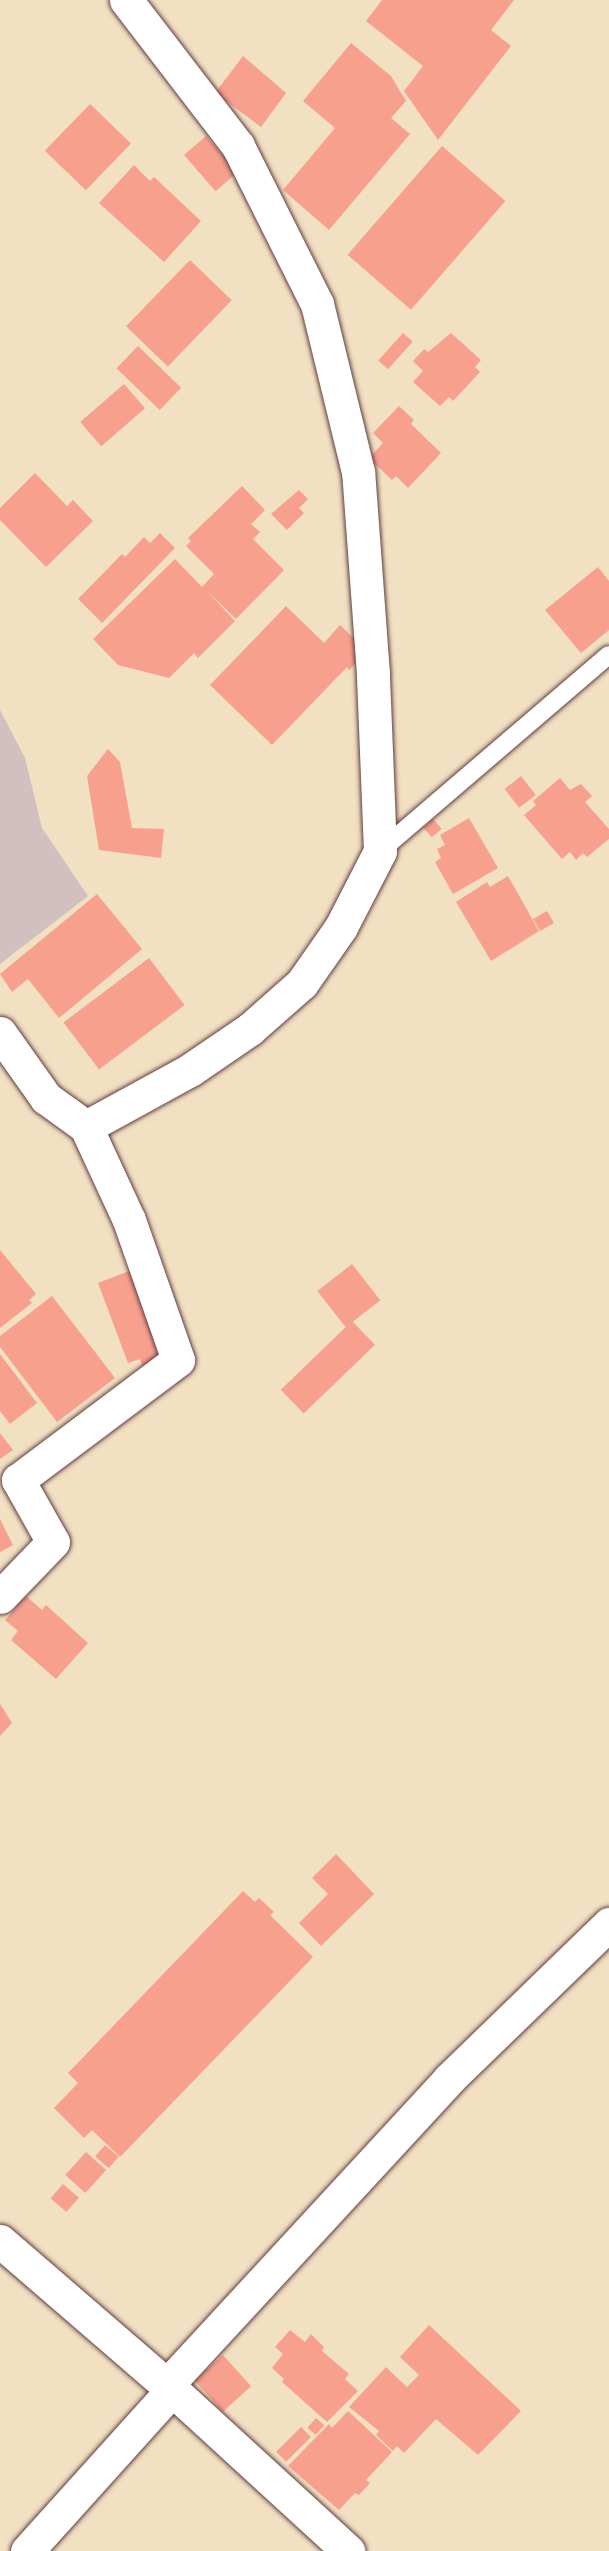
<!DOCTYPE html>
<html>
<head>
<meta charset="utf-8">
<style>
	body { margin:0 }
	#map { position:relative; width:609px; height:2551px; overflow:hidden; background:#f1e0c1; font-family:"IM FELL Great Primer",serif }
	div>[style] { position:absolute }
	.industrial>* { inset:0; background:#d2bfc0 }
	.building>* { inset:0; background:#f8a08e; transform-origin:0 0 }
	.roads { filter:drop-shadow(0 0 2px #633c42) drop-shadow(0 0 2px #633c42) }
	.service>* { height:18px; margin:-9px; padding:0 9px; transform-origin:9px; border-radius:9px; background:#fff }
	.minor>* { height:33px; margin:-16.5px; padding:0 16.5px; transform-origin:16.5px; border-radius:16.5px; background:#fff }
	.tertiary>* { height:33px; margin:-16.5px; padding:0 16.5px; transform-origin:16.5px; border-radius:16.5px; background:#fff }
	span { translate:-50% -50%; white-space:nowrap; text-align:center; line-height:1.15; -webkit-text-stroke:6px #fbf7ec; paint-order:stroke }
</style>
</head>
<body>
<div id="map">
	<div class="industrial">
		<i style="clip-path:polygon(0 710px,25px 758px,42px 828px,88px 896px,0 964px)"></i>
	</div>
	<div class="building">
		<i style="clip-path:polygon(382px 0,514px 0,491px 30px,511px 46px,438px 140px,404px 91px,423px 66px,366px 21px)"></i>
		<i style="clip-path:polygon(351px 43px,391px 76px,406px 101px,391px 118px,410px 134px,329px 230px,283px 190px,335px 128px,303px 101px)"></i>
		<i style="clip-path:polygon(243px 56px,286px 93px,261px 127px,218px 95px,218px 89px)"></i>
		<i style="left:90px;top:104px;width:57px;height:65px;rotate:44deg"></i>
		<i style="left:206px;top:136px;width:48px;height:29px;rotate:49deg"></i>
		<i style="left:442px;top:146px;width:84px;height:144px;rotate:41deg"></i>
		<i style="clip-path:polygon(134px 165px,150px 181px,154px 177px,201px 221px,164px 262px,99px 203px)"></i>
		<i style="left:190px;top:260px;width:58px;height:92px;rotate:44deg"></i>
		<i style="left:403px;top:333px;width:13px;height:37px;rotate:42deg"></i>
		<i style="clip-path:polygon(451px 333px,481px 360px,475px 367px,480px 372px,453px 401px,449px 397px,440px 406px,413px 382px,423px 371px,413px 361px,424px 349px,428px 352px)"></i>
		<i style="left:138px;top:346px;width:60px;height:31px;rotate:44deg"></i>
		<i style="left:124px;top:384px;width:32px;height:58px;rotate:49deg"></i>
		<i style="clip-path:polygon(399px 406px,414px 420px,411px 424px,441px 453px,408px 488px,396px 476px,392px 480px,369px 458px,383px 443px,373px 433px)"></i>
		<i style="clip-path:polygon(35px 473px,67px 506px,73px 500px,93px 521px,46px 567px,0 520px,0 508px)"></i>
		<i style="clip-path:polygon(242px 486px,265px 510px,251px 524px,260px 532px,253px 539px,284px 570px,236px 619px,207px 591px,235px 621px,198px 658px,194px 653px,169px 678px,118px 665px,93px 639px,175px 559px,202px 587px,214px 574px,186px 546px,191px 541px,188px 538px)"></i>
		<i style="clip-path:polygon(299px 490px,308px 499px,299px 508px,304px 513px,287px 530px,271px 514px)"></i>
		<i style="clip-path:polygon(160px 533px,175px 548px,102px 623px,78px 599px,122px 554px,125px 557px,144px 537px,150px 543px)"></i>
		<i style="clip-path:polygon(598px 567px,609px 581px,609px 630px,581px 653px,545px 610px)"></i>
		<i style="clip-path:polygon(286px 606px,324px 643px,340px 625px,360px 644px,361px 658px,349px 670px,347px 667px,272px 745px,210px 685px)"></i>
		<i style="clip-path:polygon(108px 749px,120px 762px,132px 828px,164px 829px,161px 858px,99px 850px,87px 776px)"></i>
		<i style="left:521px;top:776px;width:24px;height:21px;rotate:52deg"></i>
		<i style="clip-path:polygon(560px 778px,570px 790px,581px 784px,592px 796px,585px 802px,609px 829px,609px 839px,587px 857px,583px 853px,576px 860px,570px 852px,562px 859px,524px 815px,536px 805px,533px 801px)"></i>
		<i style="clip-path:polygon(469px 818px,498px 868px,453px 894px,435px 862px,441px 858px,437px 849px,445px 845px,440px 835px)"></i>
		<i style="left:433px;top:819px;width:13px;height:13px;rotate:48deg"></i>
		<i style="clip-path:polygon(508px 876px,539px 931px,491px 961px,456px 902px,487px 882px,490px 887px)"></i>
		<i style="clip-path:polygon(97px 894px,142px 949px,59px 1018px,28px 979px,12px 992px,0 974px)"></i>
		<i style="left:547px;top:911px;width:14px;height:16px;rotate:60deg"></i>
		<i style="left:149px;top:958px;width:59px;height:107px;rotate:53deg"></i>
		<i style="clip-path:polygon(0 1250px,36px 1294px,29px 1300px,32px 1303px,0 1328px)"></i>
		<i style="left:352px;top:1264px;width:46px;height:44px;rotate:52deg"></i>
		<i style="clip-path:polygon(132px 1270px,165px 1359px,143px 1368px,140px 1359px,128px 1363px,98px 1283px)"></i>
		<i style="clip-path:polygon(52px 1296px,115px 1378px,57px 1422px,0 1347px,0 1336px)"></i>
		<i style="left:352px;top:1321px;width:33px;height:99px;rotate:46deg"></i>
		<i style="clip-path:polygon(0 1354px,37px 1403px,10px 1424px,0 1411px)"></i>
		<i style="clip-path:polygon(0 1433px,13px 1450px,0 1459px)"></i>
		<i style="clip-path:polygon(0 1519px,13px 1545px,0 1552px)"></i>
		<i style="clip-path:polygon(26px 1596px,42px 1610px,46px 1605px,88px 1643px,56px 1679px,11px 1640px,18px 1631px,5px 1620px)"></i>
		<i style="clip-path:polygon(0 1704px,12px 1723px,0 1736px)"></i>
		<i style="clip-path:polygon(336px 1854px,374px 1894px,321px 1946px,299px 1923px,328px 1894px,312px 1878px)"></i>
		<i style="clip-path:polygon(243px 1891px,255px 1902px,259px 1898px,274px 1912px,270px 1915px,313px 1957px,120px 2157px,92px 2130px,84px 2138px,54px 2108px,78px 2083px,68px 2073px)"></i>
		<i style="left:105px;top:2145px;width:18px;height:15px;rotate:41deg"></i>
		<i style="left:86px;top:2152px;width:27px;height:31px;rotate:42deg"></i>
		<i style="left:63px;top:2184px;width:21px;height:19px;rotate:41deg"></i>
		<i style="clip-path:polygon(429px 2325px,521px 2411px,478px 2455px,436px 2419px,404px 2453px,397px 2446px,393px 2451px,376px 2435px,379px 2431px,349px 2407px,386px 2367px,407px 2387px,419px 2375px,400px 2357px)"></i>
		<i style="clip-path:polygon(290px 2330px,305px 2342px,311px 2334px,324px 2347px,322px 2351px,349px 2374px,345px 2379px,358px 2391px,327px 2422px,282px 2382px,284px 2379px,272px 2368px,283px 2354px,275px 2347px)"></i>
		<i style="left:223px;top:2355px;width:42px;height:38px;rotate:48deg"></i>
		<i style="clip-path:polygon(348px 2411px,392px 2452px,366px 2480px,370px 2483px,359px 2495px,355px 2493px,339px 2510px,288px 2466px,329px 2424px,332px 2428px)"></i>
		<i style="left:316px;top:2418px;width:11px;height:13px;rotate:41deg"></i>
		<i style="left:301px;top:2427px;width:14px;height:35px;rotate:45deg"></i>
	</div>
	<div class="roads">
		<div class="service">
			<i style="left:380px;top:851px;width:301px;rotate:-40.6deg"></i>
		</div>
		<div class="minor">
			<i style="left:0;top:1033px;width:80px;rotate:54.7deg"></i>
			<i style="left:46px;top:1098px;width:49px;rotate:35.9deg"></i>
			<i style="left:86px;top:1127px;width:102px;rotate:65.2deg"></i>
			<i style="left:129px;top:1220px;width:148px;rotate:70.7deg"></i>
			<i style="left:178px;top:1360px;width:200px;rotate:143.1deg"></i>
			<i style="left:18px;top:1480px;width:71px;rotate:60.6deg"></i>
			<i style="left:53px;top:1542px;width:76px;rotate:133.9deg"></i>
			<i style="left:86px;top:1127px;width:119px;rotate:-28.7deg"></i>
			<i style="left:190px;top:1070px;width:73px;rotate:-34.3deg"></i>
			<i style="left:250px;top:1029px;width:69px;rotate:-41.5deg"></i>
			<i style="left:302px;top:983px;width:68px;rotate:-55.1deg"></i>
			<i style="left:341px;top:927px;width:85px;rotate:-62.8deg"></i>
			<i style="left:380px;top:851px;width:177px;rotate:-92.3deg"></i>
			<i style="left:373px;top:674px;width:203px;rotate:-94.2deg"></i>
			<i style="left:358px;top:472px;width:173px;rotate:-103.7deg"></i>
			<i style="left:317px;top:304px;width:177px;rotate:-116.6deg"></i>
			<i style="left:238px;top:146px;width:184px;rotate:-127.5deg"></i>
			<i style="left:167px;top:2385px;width:416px;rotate:-47.3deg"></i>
			<i style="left:449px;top:2079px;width:223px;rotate:-44.1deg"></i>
			<i style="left:27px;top:2551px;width:217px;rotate:-48deg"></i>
		</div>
		<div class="tertiary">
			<i style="left:0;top:2241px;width:221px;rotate:40.8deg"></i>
			<i style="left:167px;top:2385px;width:246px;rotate:42.5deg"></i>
		</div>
	</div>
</div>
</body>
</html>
